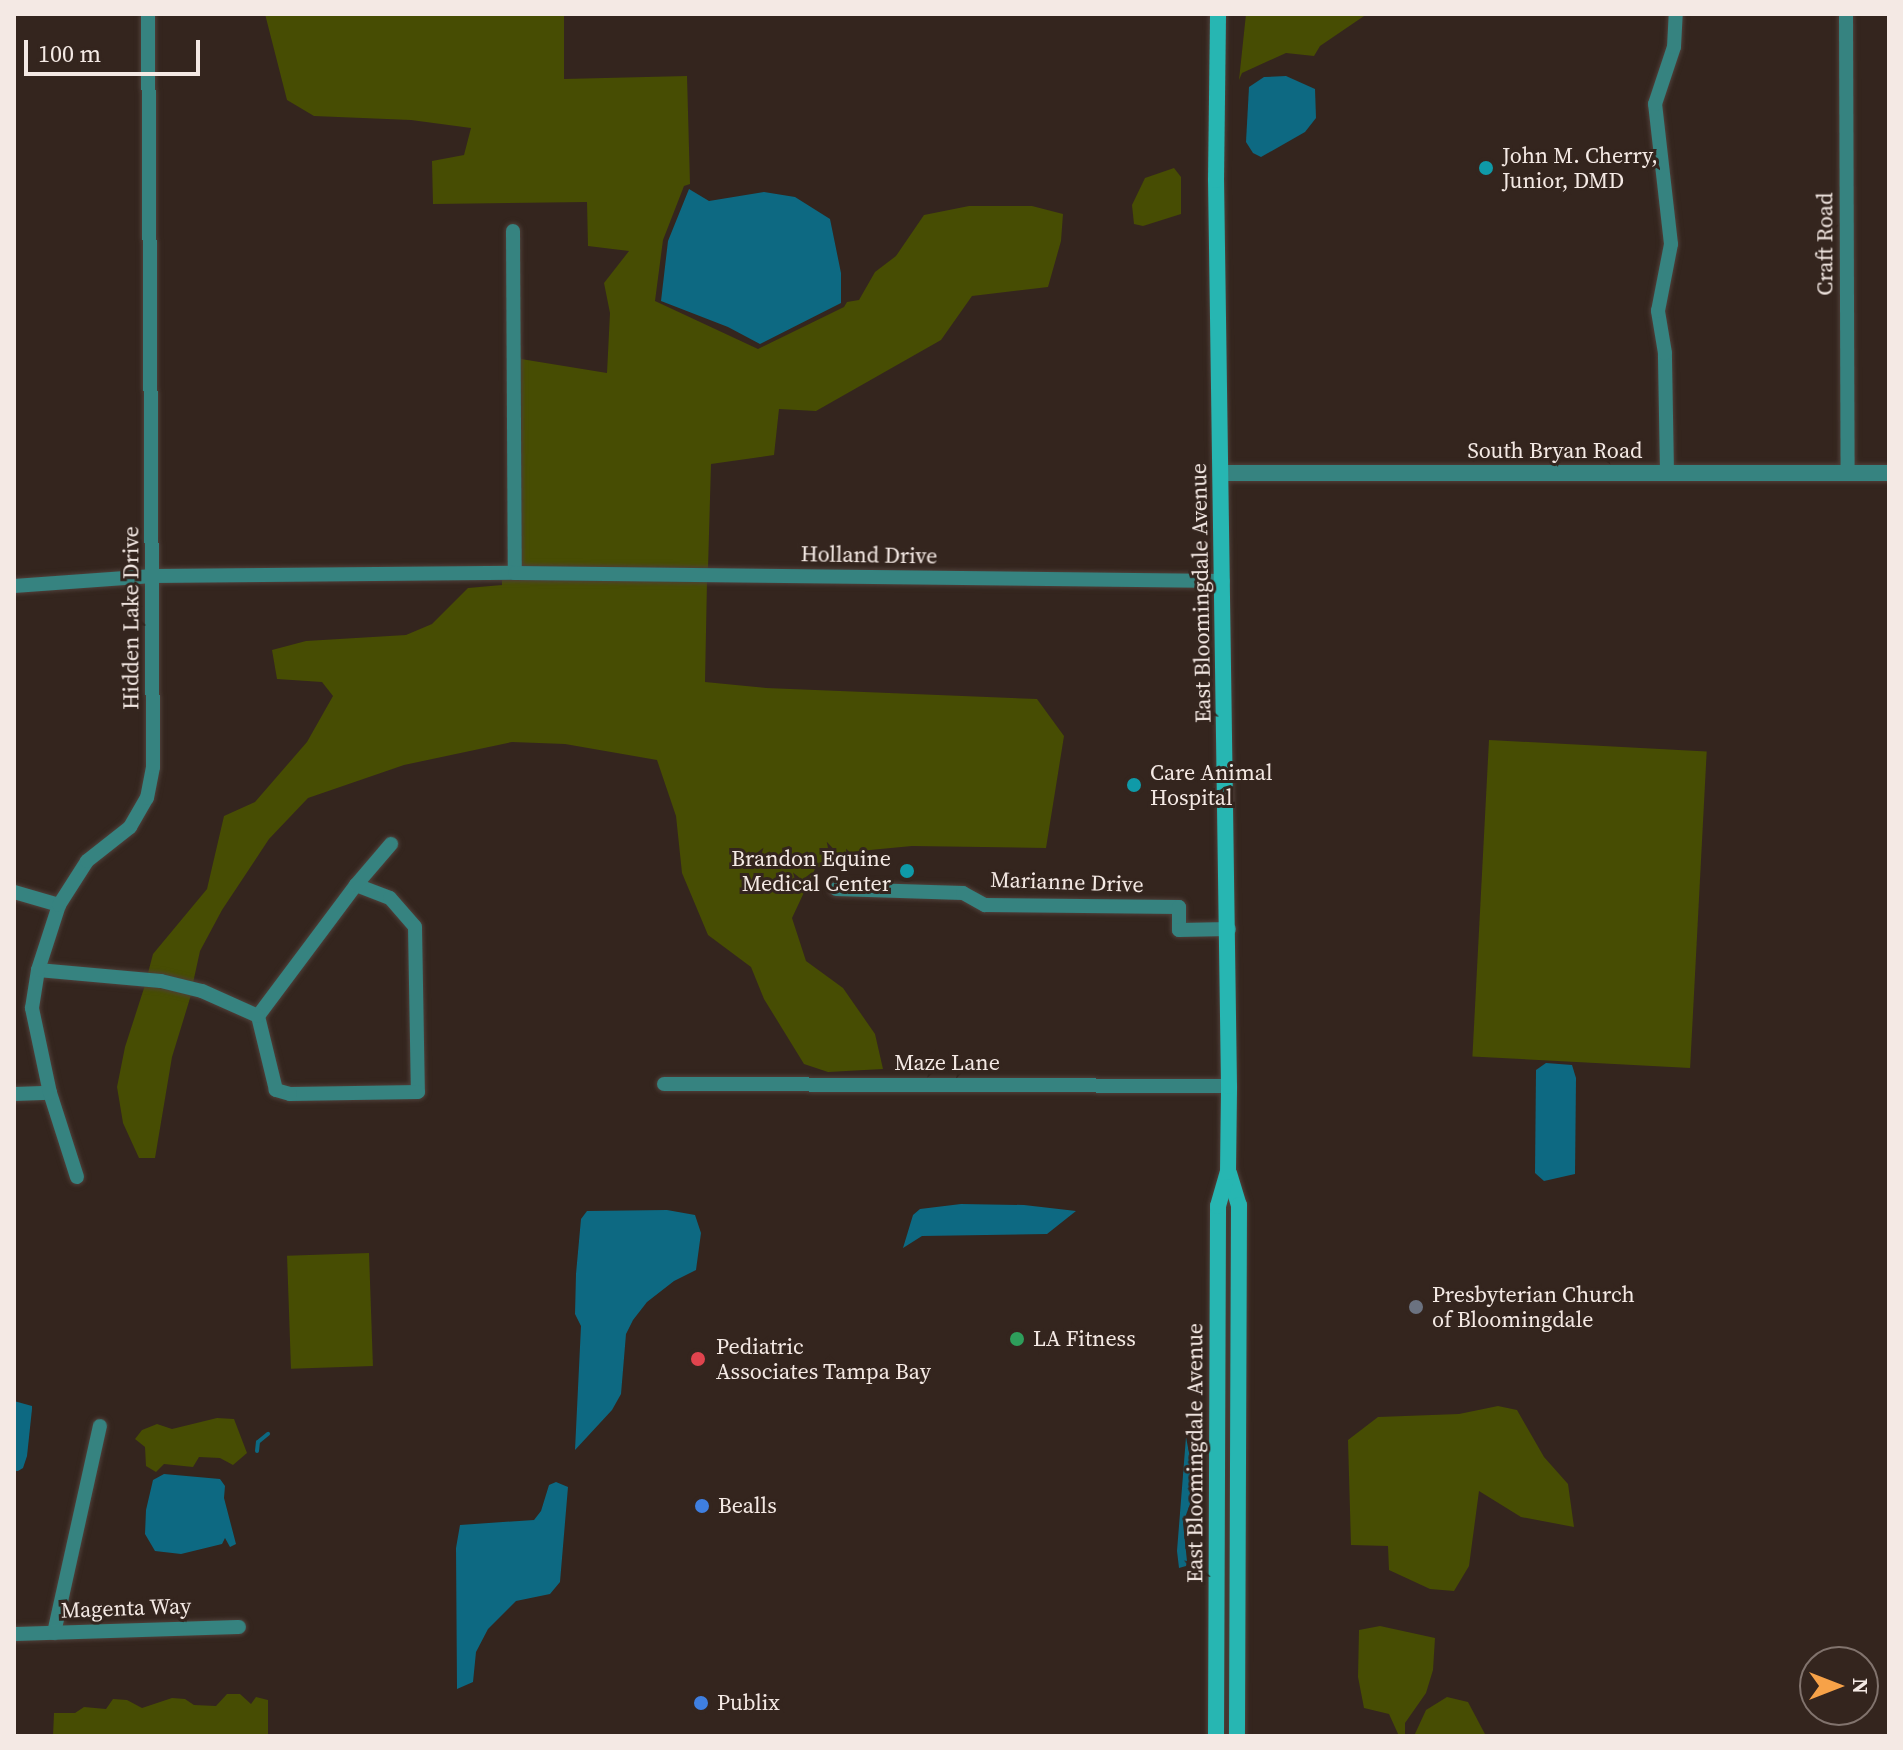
<!DOCTYPE html>
<html>
<head>
<meta charset="utf-8">
<style>
	body { margin:0 }
	#map { position:relative; width:1903px; height:1750px; overflow:hidden; background:#34251e; font-family:"Source Serif 4",serif }
	div>[style] { position:absolute }
	.green>* { inset:0; background:#474d03; transform-origin:0 0 }
	.water>* { inset:0; background:#0d6982 }
	.stream>* { height:4px; margin:-2px; padding:0 2px; transform-origin:2px; border-radius:2px; background:#0d6982 }
	.roads { filter:drop-shadow(0 0 2px #4f403a) drop-shadow(0 0 2px #4f403a) }
	.minor>* { height:14px; margin:-7px; padding:0 7px; transform-origin:7px; border-radius:7px; background:#368380 }
	.tertiary>* { height:16px; margin:-8px; padding:0 8px; transform-origin:8px; border-radius:8px; background:#368380 }
	.secondary>* { height:16px; margin:-8px; padding:0 8px; transform-origin:8px; border-radius:8px; background:#27b6b2 }
	.dots>* { width:22px; height:22px; translate:-50% -50%; box-sizing:border-box; border:4px solid #34251e; border-radius:50% }
	span { translate:-50% -50%; white-space:nowrap; text-align:center; line-height:1.15; -webkit-text-stroke:6px #34251e; paint-order:stroke }
	.poi-label { font-size:22px; color:#f4e9e4 }
	.left { translate:0 -50%; text-align:left }
	.right { translate:-100% -50%; text-align:right }
	.street-label { font-size:22px; color:#f4e9e4 }
	.frame { position:absolute; inset:0; border:16px solid #f4e9e4; pointer-events:none }
	.north { position:absolute; left:1799px; top:1646px; width:80px; height:80px; box-sizing:border-box; background:#34251e; border:2px solid #81736d; border-radius:50%; rotate:90deg; font-size:22px; font-weight:700; line-height:32px; text-align:center; color:#f4e9e4 }
	.north::after { content:''; display:block; margin:auto; width:28px; height:36px; background:#f7a248; clip-path:polygon(50% 0,100% 100%,50% 72%,0 100%) }
	.scale { position:absolute; left:24px; top:40px; width:176px; height:36px; box-sizing:border-box; border:4px solid #f4e9e4; border-top:0; padding-left:10px; font-size:24px; line-height:28px; white-space:nowrap; color:#f4e9e4; -webkit-text-stroke:6px #34251e; paint-order:stroke }
</style>
</head>
<body>
<div id="map">
	<div class="green">
		<i style="clip-path:polygon(265px 14px,564px 14px,564px 79px,687px 76px,690px 184px,684px 186px,663px 240px,655px 301px,758px 349px,844px 307px,847px 302px,859px 300px,875px 272px,896px 256px,924px 215px,969px 206px,1032px 206px,1063px 214px,1061px 241px,1048px 287px,972px 296px,941px 340px,816px 411px,779px 409px,774px 455px,711px 464px,708px 569px,522px 567px,521px 359px,607px 373px,610px 313px,604px 283px,629px 251px,588px 246px,587px 202px,433px 204px,432px 161px,464px 155px,471px 128px,411px 120px,314px 116px,287px 100px)"></i>
		<i style="clip-path:polygon(1246px 14px,1367px 14px,1320px 46px,1314px 56px,1286px 53px,1242px 73px,1239px 80px)"></i>
		<i style="clip-path:polygon(1174px 168px,1181px 177px,1181px 214px,1143px 226px,1134px 224px,1132px 205px,1145px 178px)"></i>
		<i style="clip-path:polygon(502px 580px,707px 581px,705px 682px,766px 688px,1037px 699px,1064px 736px,1046px 848px,912px 846px,849px 852px,815px 869px,792px 918px,806px 961px,843px 988px,875px 1034px,883px 1069px,828px 1072px,804px 1064px,764px 999px,751px 967px,708px 935px,682px 873px,676px 816px,657px 760px,565px 744px,512px 742px,404px 765px,308px 798px,269px 839px,222px 910px,200px 951px,193px 983px,148px 973px,153px 954px,207px 889px,224px 816px,255px 802px,307px 742px,333px 696px,322px 682px,277px 679px,272px 650px,306px 641px,406px 635px,432px 624px,468px 588px,502px 585px)"></i>
		<i style="left:1489px;top:740px;width:218px;height:317px;rotate:3deg"></i>
		<i style="clip-path:polygon(145px 985px,191px 995px,172px 1057px,155px 1158px,139px 1158px,123px 1123px,117px 1087px,125px 1047px)"></i>
		<i style="left:369px;top:1253px;width:113px;height:82px;rotate:88deg"></i>
		<i style="clip-path:polygon(1498px 1406px,1517px 1410px,1544px 1457px,1568px 1484px,1574px 1527px,1521px 1517px,1479px 1491px,1469px 1566px,1454px 1591px,1430px 1589px,1389px 1570px,1388px 1546px,1351px 1545px,1348px 1440px,1378px 1417px,1459px 1414px)"></i>
		<i style="clip-path:polygon(217px 1418px,234px 1419px,247px 1453px,233px 1465px,220px 1458px,199px 1457px,193px 1467px,164px 1464px,156px 1472px,146px 1466px,145px 1447px,135px 1439px,142px 1430px,157px 1424px,172px 1429px)"></i>
		<i style="clip-path:polygon(1380px 1626px,1435px 1638px,1433px 1670px,1426px 1693px,1405px 1723px,1405px 1736px,1399px 1736px,1389px 1714px,1364px 1708px,1358px 1677px,1359px 1630px)"></i>
		<i style="clip-path:polygon(227px 1694px,240px 1694px,251px 1704px,256px 1697px,268px 1700px,268px 1736px,53px 1736px,54px 1713px,75px 1713px,84px 1707px,106px 1709px,113px 1699px,127px 1700px,142px 1708px,172px 1698px,185px 1699px,194px 1705px,216px 1706px)"></i>
		<i style="clip-path:polygon(1447px 1697px,1468px 1702px,1486px 1736px,1414px 1736px,1426px 1710px)"></i>
	</div>
	<div class="water">
		<i style="clip-path:polygon(1286px 76px,1315px 89px,1316px 118px,1305px 132px,1261px 157px,1253px 153px,1246px 142px,1249px 87px,1264px 77px)"></i>
		<i style="clip-path:polygon(689px 189px,709px 201px,764px 192px,795px 197px,830px 219px,841px 273px,841px 303px,760px 344px,728px 327px,661px 301px,668px 241px)"></i>
		<i style="clip-path:polygon(1546px 1063px,1572px 1065px,1576px 1078px,1575px 1174px,1544px 1181px,1535px 1173px,1536px 1070px)"></i>
		<i style="clip-path:polygon(961px 1204px,1024px 1205px,1076px 1211px,1047px 1234px,922px 1236px,903px 1248px,913px 1215px,920px 1209px)"></i>
		<i style="clip-path:polygon(667px 1210px,695px 1215px,701px 1233px,696px 1270px,674px 1281px,647px 1302px,633px 1320px,626px 1334px,621px 1394px,612px 1410px,575px 1450px,581px 1326px,575px 1314px,576px 1274px,581px 1219px,587px 1211px)"></i>
		<i style="clip-path:polygon(14px 1401px,32px 1406px,32px 1409px,27px 1456px,23px 1468px,18px 1471px,14px 1471px)"></i>
		<i style="clip-path:polygon(1186px 1437px,1190px 1458px,1190px 1504px,1183px 1523px,1187px 1561px,1186px 1566px,1179px 1568px,1177px 1551px)"></i>
		<i style="clip-path:polygon(164px 1474px,220px 1479px,225px 1486px,224px 1498px,236px 1544px,230px 1547px,225px 1538px,222px 1544px,181px 1554px,155px 1551px,145px 1534px,146px 1510px,153px 1480px)"></i>
		<i style="clip-path:polygon(556px 1482px,568px 1487px,560px 1582px,550px 1594px,516px 1601px,488px 1629px,476px 1652px,473px 1682px,457px 1689px,456px 1548px,460px 1525px,534px 1520px,541px 1511px,549px 1485px)"></i>
	</div>
	<div class="stream">
		<i style="left:257px;top:1451px;width:9px;rotate:-84deg"></i>
		<i style="left:258px;top:1442px;width:13px;rotate:-39deg"></i>
	</div>
	<div class="roads">
		<div class="minor">
			<i style="left:1846px;top:14px;width:459px;rotate:89.8deg"></i>
			<i style="left:513px;top:231px;width:342px;rotate:89.7deg"></i>
			<i style="left:1667px;top:473px;width:120px;rotate:-91deg"></i>
			<i style="left:1665px;top:353px;width:43px;rotate:-99.5deg"></i>
			<i style="left:1658px;top:311px;width:68px;rotate:-79deg"></i>
			<i style="left:1671px;top:244px;width:141px;rotate:-96.5deg"></i>
			<i style="left:1655px;top:104px;width:60px;rotate:-71.6deg"></i>
			<i style="left:1674px;top:47px;width:33px;rotate:-87deg"></i>
			<i style="left:14px;top:586px;width:139px;rotate:-4.1deg"></i>
			<i style="left:153px;top:576px;width:362px;rotate:-0.5deg"></i>
			<i style="left:515px;top:573px;width:708px;rotate:0.65deg"></i>
			<i style="left:356px;top:885px;width:36px;rotate:21deg"></i>
			<i style="left:390px;top:898px;width:38px;rotate:49deg"></i>
			<i style="left:415px;top:927px;width:165px;rotate:89deg"></i>
			<i style="left:418px;top:1092px;width:128px;rotate:179.1deg"></i>
			<i style="left:290px;top:1094px;width:15px;rotate:-164deg"></i>
			<i style="left:276px;top:1090px;width:76px;rotate:-103.7deg"></i>
			<i style="left:258px;top:1016px;width:164px;rotate:-53.2deg"></i>
			<i style="left:356px;top:885px;width:54px;rotate:-49.5deg"></i>
			<i style="left:836px;top:889px;width:127px;rotate:1.8deg"></i>
			<i style="left:963px;top:893px;width:25px;rotate:29deg"></i>
			<i style="left:985px;top:905px;width:194px;rotate:0.6deg"></i>
			<i style="left:1179px;top:907px;width:23px;rotate:90deg"></i>
			<i style="left:1179px;top:930px;width:50px;rotate:-1.1deg"></i>
			<i style="left:14px;top:892px;width:47px;rotate:16.1deg"></i>
			<i style="left:38px;top:970px;width:123px;rotate:5.1deg"></i>
			<i style="left:161px;top:981px;width:42px;rotate:13.7deg"></i>
			<i style="left:202px;top:991px;width:61px;rotate:24.1deg"></i>
			<i style="left:664px;top:1084px;width:565px;rotate:0.2deg"></i>
			<i style="left:14px;top:1094px;width:36px;rotate:-2deg"></i>
			<i style="left:77px;top:1177px;width:88px;rotate:-107.8deg"></i>
			<i style="left:50px;top:1093px;width:87px;rotate:-102deg"></i>
			<i style="left:32px;top:1008px;width:38px;rotate:-81deg"></i>
			<i style="left:38px;top:970px;width:68px;rotate:-72.1deg"></i>
			<i style="left:59px;top:905px;width:52px;rotate:-57.5deg"></i>
			<i style="left:87px;top:861px;width:55px;rotate:-38.3deg"></i>
			<i style="left:130px;top:827px;width:34px;rotate:-60deg"></i>
			<i style="left:147px;top:798px;width:32px;rotate:-79deg"></i>
			<i style="left:153px;top:767px;width:753px;rotate:-90.38deg"></i>
			<i style="left:54px;top:1633px;width:212px;rotate:-77.5deg"></i>
			<i style="left:14px;top:1634px;width:225px;rotate:-1.8deg"></i>
		</div>
		<div class="tertiary">
			<i style="left:1222px;top:473px;width:667px"></i>
		</div>
		<div class="secondary">
			<i style="left:1229px;top:1173px;width:34px;rotate:73deg"></i>
			<i style="left:1239px;top:1205px;width:531px;rotate:90.22deg"></i>
			<i style="left:1216px;top:1736px;width:530px;rotate:-89.78deg"></i>
			<i style="left:1218px;top:1206px;width:35px;rotate:-74deg"></i>
			<i style="left:1228px;top:1172px;width:86px;rotate:-89.3deg"></i>
			<i style="left:1229px;top:1086px;width:906px;rotate:-90.82deg"></i>
			<i style="left:1216px;top:180px;width:166px;rotate:-89.3deg"></i>
		</div>
	</div>
	<div class="dots">
		<i style="left:1486px;top:168px;background:#0f9aa8"></i>
		<i style="left:1134px;top:785px;background:#0f9aa8"></i>
		<i style="left:907px;top:871px;background:#0f9aa8"></i>
		<i style="left:1416px;top:1307px;background:#6b7280"></i>
		<i style="left:1017px;top:1339px;background:#2e9e5b"></i>
		<i style="left:698px;top:1359px;background:#e0444e"></i>
		<i style="left:702px;top:1506px;background:#3f7fe0"></i>
		<i style="left:701px;top:1703px;background:#3f7fe0"></i>
	</div>
	<div class="poi-label">
		<span class="left" style="left:1502px;top:168px">John M. Cherry,<br>Junior, DMD</span>
		<span class="left" style="left:1150px;top:785px">Care Animal<br>Hospital</span>
		<span class="right" style="left:891px;top:871px">Brandon Equine<br>Medical Center</span>
		<span class="left" style="left:1432px;top:1307px">Presbyterian Church<br>of Bloomingdale</span>
		<span class="left" style="left:1033px;top:1339px">LA Fitness</span>
		<span class="left" style="left:716px;top:1359px">Pediatric<br>Associates Tampa Bay</span>
		<span class="left" style="left:718px;top:1506px">Bealls</span>
		<span class="left" style="left:717px;top:1703px">Publix</span>
	</div>
	<div class="street-label">
		<span style="left:1825px;top:244px;rotate:-90deg">Craft Road</span>
		<span style="left:1555px;top:451px">South Bryan Road</span>
		<span style="left:869px;top:555px;rotate:1deg">Holland Drive</span>
		<span style="left:1201px;top:593px;rotate:-91deg">East Bloomingdale Avenue</span>
		<span style="left:131px;top:618px;rotate:-90deg">Hidden Lake Drive</span>
		<span style="left:1067px;top:882px;rotate:2deg">Marianne Drive</span>
		<span style="left:947px;top:1063px">Maze Lane</span>
		<span style="left:1195px;top:1453px;rotate:-90deg">East Bloomingdale Avenue</span>
		<span style="left:126px;top:1608px;rotate:-2deg">Magenta Way</span>
	</div>
	<div class="frame"></div>
	<div class="north">N</div>
	<div class="scale">100 m</div>
</div>
</body>
</html>
